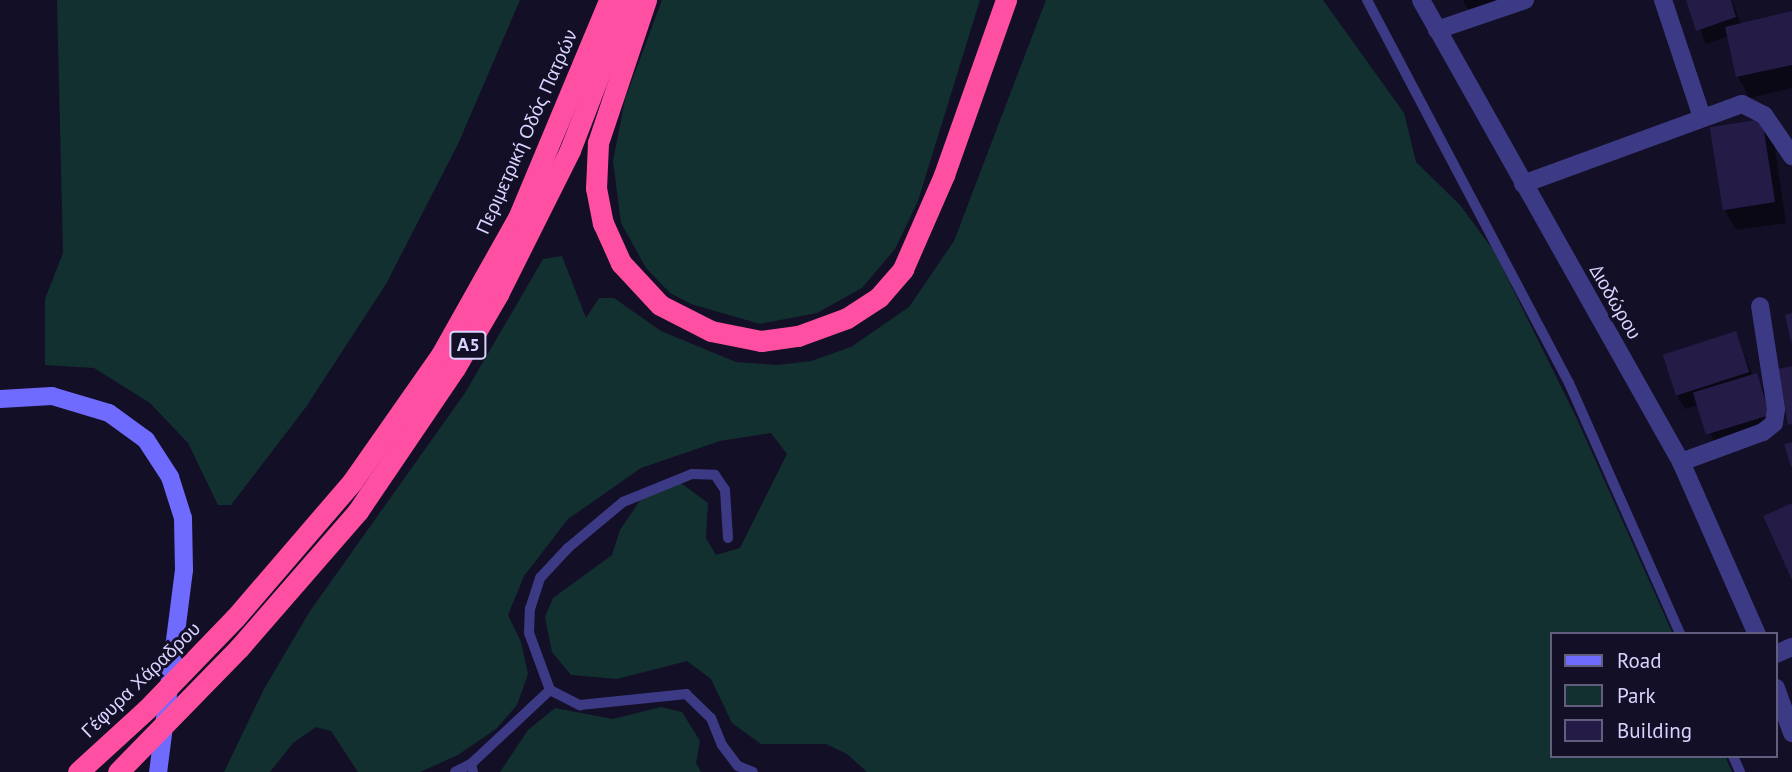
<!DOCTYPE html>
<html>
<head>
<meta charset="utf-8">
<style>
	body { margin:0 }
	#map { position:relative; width:1792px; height:772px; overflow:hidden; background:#130f26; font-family:"PT Sans",sans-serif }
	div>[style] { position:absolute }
	.green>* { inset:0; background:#12302f }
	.shadow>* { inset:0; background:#0007 }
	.building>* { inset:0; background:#241b47; transform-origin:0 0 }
	.service>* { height:10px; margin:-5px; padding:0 5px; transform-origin:5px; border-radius:5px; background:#3d3a85 }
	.minor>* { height:18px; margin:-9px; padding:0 9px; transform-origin:9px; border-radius:9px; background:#3d3a85 }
	.tertiary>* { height:18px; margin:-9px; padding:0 9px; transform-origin:9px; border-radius:9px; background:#3d3a85 }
	.secondary>* { height:18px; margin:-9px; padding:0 9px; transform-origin:9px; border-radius:9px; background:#6f6bff }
	.motorway>* { height:21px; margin:-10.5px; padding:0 10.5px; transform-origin:10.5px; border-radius:10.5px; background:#ff4fa3 }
	.motorway-bridge>* { height:21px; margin:-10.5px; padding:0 10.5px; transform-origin:10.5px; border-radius:10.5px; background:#ff4fa3 }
	span { translate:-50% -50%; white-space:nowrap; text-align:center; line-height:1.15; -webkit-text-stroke:6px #130f26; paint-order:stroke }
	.shield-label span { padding:2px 5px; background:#130f26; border:2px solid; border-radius:5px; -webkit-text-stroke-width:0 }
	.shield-label { font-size:18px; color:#d9d4ff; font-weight:700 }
	.street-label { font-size:19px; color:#d9d4ff }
	.legend { position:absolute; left:1550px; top:632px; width:228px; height:126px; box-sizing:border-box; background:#130f26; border:2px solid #625e7d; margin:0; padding:9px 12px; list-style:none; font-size:21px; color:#d9d4ff }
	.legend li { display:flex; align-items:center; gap:14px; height:35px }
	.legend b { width:35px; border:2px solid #625e7d }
</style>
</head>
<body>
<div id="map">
	<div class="green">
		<i style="clip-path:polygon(57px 0,520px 0,458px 144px,386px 284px,306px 407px,231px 505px,218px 505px,188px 443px,150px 403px,94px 368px,45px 365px,45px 299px,63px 253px)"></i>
		<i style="clip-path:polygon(662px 0,980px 0,918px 201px,895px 249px,862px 288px,817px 313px,760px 324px,691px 304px,670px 293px,646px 268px,621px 223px,613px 161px,625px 99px)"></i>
		<i style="clip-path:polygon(1046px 0,1323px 0,1404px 113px,1416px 162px,1460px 205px,1494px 251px,1577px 419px,1673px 634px,1552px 634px,1552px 756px,1725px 756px,1732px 772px,867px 772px,847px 754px,826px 744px,761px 744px,732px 723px,711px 679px,687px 661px,617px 679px,571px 675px,552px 652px,545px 617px,553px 598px,612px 555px,620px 530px,641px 499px,681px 483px,708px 503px,706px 538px,716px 555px,740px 548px,787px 454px,771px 433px,720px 441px,641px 468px,568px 519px,524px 576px,508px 615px,521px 642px,528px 674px,517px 705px,496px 729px,458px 755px,420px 772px,358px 772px,331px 731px,316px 727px,293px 743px,270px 772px,224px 772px,264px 689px,310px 611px,465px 393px,543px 259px,562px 256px,586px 318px,599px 298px,614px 298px,661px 331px,736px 362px,777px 365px,811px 361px,851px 347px,909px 307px,954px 241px)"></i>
		<i style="clip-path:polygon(661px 707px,682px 712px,700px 741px,696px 763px,701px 772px,500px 772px,528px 730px,555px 708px,613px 719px)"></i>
	</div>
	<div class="shadow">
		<i style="clip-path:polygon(1463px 0,1525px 0,1478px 26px)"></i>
		<i style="clip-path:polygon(1688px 0,1732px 0,1741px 25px,1792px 13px,1792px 88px,1750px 98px,1738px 77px,1729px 36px,1706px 44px)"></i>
		<i style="clip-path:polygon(1762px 121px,1774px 142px,1786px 223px,1736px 230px,1724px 209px)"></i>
		<i style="clip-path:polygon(1735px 333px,1753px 376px,1764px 389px,1777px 430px,1717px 449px,1699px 405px,1685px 409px,1677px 395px)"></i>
	</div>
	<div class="building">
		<i style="clip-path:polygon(1686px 0,1731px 0,1736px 17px,1696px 31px)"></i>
		<i style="clip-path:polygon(1792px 11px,1792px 65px,1736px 77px,1725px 27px)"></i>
		<i style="left:1762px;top:119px;width:84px;height:53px;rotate:81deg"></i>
		<i style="clip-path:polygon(1792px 313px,1792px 341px,1791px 342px,1785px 315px)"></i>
		<i style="left:1736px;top:331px;width:43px;height:77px;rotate:72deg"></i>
		<i style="clip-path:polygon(1792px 366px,1792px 424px,1788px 425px,1778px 369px)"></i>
		<i style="left:1757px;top:373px;width:44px;height:67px;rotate:73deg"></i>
		<i style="clip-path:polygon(1792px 442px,1792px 467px,1791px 467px,1784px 444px)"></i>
		<i style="clip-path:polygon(1792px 503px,1792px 580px,1763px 516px)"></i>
	</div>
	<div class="service">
		<i style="left:1367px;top:0;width:433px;rotate:62.2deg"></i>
		<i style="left:1569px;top:383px;width:274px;rotate:66.1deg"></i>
		<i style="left:550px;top:690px;width:61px;rotate:-110.2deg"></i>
		<i style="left:529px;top:633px;width:24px;rotate:-88deg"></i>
		<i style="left:530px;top:609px;width:33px;rotate:-72deg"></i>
		<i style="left:540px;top:578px;width:41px;rotate:-47deg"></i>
		<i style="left:568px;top:548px;width:72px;rotate:-39.9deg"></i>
		<i style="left:623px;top:502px;width:74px;rotate:-22.1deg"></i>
		<i style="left:692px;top:474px;width:23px;rotate:2deg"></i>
		<i style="left:715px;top:475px;width:18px;rotate:56deg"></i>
		<i style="left:725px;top:490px;width:48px;rotate:86.4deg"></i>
		<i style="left:1733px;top:756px;width:17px;rotate:66deg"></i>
		<i style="left:455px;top:772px;width:18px;rotate:-27deg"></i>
		<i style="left:473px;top:772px;width:8px;rotate:-104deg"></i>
		<i style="left:471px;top:764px;width:108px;rotate:-43.1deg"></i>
		<i style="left:550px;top:690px;width:34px;rotate:27deg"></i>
		<i style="left:580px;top:705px;width:107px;rotate:-5.9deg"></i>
		<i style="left:686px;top:694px;width:35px;rotate:44deg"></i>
		<i style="left:711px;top:718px;width:29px;rotate:68deg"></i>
		<i style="left:722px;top:745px;width:26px;rotate:53deg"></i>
		<i style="left:738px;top:766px;width:16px;rotate:22deg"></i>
	</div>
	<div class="minor">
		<i style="left:1663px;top:0;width:123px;rotate:71.6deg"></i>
		<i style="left:1437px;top:30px;width:93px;rotate:-18.8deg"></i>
		<i style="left:1523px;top:184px;width:233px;rotate:-20.1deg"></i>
		<i style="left:1742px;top:104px;width:25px;rotate:27deg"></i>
		<i style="left:1764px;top:115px;width:50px;rotate:55.7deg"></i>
		<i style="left:1681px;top:462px;width:87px;rotate:-20.1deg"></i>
		<i style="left:1763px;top:432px;width:14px;rotate:-39deg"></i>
		<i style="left:1774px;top:423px;width:14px;rotate:-82deg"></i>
		<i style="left:1776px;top:409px;width:104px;rotate:-98.8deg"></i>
		<i style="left:1776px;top:654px;width:17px;rotate:-24deg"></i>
	</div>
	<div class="tertiary">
		<i style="left:1421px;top:0;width:530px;rotate:60.63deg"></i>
		<i style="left:1681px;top:462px;width:188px;rotate:66.2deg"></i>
		<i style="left:1776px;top:688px;width:48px;rotate:70.4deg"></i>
	</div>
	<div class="secondary">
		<i style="left:0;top:399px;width:52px;rotate:-3.3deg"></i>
		<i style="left:52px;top:396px;width:59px;rotate:16.6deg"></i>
		<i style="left:109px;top:413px;width:46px;rotate:36.1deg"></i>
		<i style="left:146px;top:440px;width:44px;rotate:57deg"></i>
		<i style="left:170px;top:477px;width:43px;rotate:72.4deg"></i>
		<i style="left:183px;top:518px;width:52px;rotate:88.9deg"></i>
		<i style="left:184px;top:570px;width:204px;rotate:97.3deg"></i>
	</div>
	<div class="motorway">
		<i style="left:646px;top:0;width:151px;rotate:108.6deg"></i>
		<i style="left:598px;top:143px;width:45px;rotate:92.5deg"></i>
		<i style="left:596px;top:188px;width:36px;rotate:79deg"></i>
		<i style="left:603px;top:223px;width:44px;rotate:65.8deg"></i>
		<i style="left:621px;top:263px;width:57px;rotate:47.1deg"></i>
		<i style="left:660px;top:305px;width:57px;rotate:27deg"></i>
		<i style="left:711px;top:331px;width:51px;rotate:11.3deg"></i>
		<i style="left:761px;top:341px;width:37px;rotate:-8deg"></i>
		<i style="left:798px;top:336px;width:52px;rotate:-20.2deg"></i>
		<i style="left:847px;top:318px;width:38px;rotate:-33deg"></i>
		<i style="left:879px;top:297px;width:37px;rotate:-49deg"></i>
		<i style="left:903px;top:269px;width:103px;rotate:-66.4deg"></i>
		<i style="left:944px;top:175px;width:186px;rotate:-70.5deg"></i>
		<i style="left:235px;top:618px;width:179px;rotate:-49.3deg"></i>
		<i style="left:352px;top:482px;width:155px;rotate:-55deg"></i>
		<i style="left:441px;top:355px;width:157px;rotate:-60.7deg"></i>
		<i style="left:518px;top:218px;width:236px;rotate:-67.3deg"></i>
		<i style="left:239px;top:648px;width:181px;rotate:-49deg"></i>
		<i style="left:358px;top:511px;width:173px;rotate:-55.9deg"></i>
		<i style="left:455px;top:368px;width:86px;rotate:-59.8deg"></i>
		<i style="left:498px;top:294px;width:161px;rotate:-63.4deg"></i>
		<i style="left:570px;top:150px;width:161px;rotate:-68.9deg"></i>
	</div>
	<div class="motorway-bridge">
		<i style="left:78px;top:772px;width:93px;rotate:-42.4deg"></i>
		<i style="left:147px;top:709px;width:127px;rotate:-46deg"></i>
		<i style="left:118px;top:772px;width:173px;rotate:-45.7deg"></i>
	</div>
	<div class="shield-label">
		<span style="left:468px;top:345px">Α5</span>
	</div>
	<div class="street-label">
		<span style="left:527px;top:132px;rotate:-66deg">Περιμετρική Οδός Πατρών</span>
		<span style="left:1615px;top:302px;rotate:60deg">Διοδώρου</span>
		<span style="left:141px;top:680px;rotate:-44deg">Γέφυρα Χάραδρου</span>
	</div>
	<ul class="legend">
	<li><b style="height:9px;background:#6f6bff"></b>Road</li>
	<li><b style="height:19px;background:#12302f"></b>Park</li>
	<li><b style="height:19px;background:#241b47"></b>Building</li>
	</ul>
</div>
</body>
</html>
